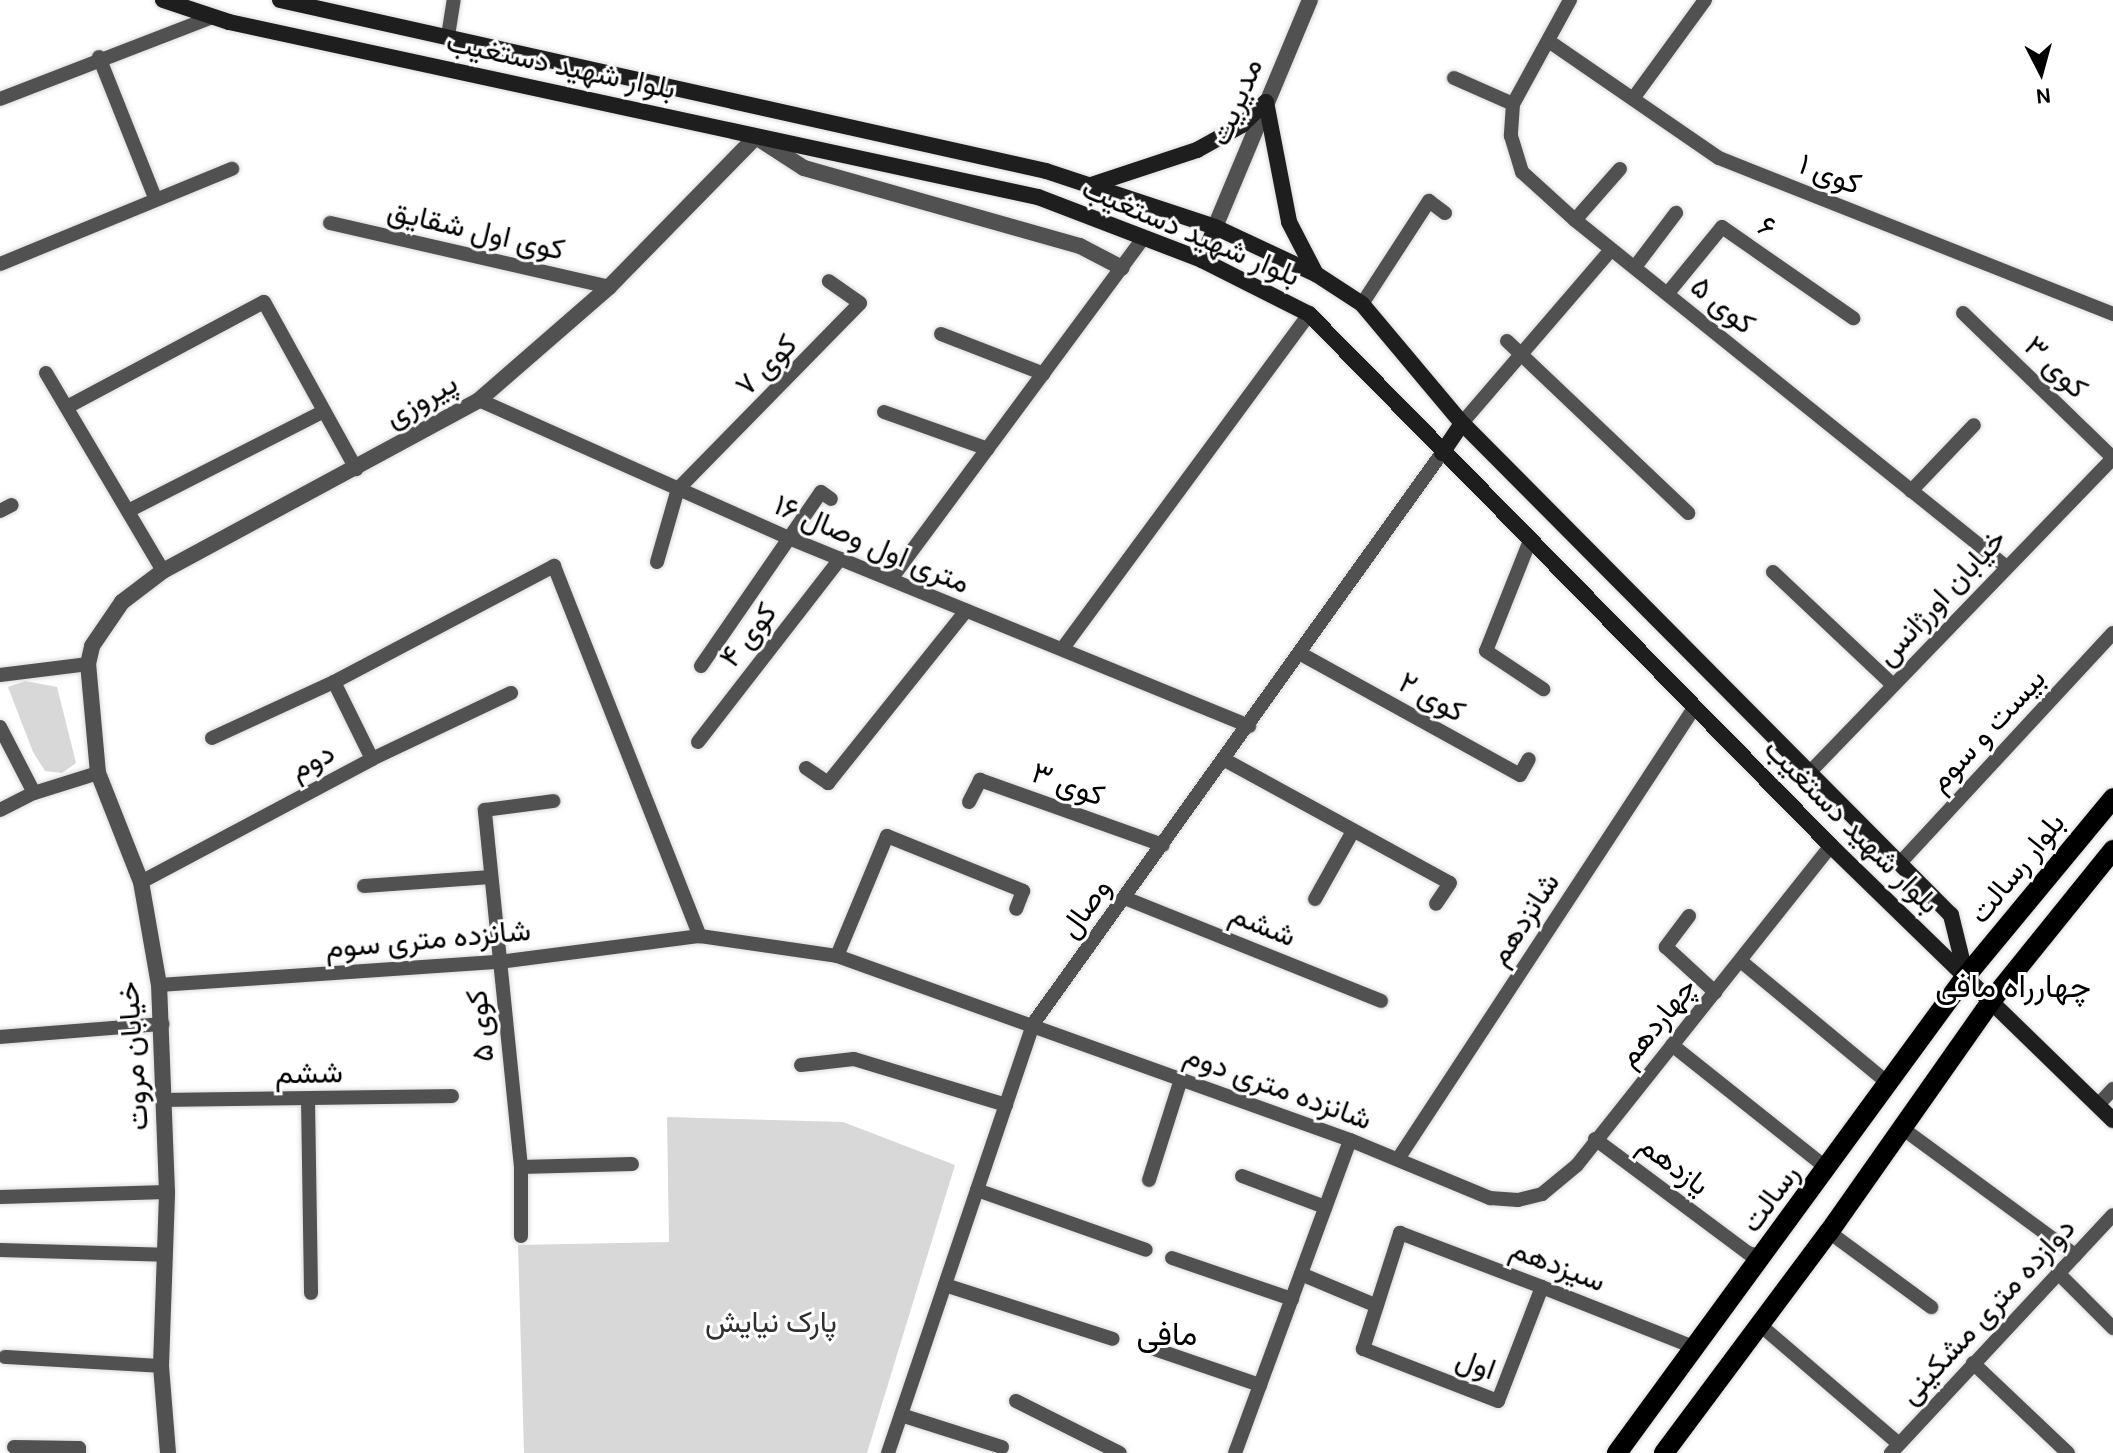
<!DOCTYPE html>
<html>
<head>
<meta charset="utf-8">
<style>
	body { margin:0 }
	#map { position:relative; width:2113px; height:1453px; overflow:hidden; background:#fff; font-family:Karla,Vazirmatn,sans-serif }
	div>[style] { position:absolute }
	.green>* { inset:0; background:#d8d8d8 }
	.roads { filter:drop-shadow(0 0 2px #dbdbdb) drop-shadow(0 0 2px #dbdbdb) }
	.minor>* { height:14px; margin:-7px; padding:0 7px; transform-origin:7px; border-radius:7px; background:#515151 }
	.tertiary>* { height:16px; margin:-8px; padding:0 8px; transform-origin:8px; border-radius:8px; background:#515151 }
	.secondary>* { height:16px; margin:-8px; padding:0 8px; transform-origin:8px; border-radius:8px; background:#1e1e1e }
	.primary>* { height:20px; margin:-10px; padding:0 10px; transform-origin:10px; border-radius:10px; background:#000 }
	span { translate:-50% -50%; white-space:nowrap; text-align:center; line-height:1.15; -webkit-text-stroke:6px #fff; paint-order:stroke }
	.street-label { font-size:30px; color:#000 }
	.park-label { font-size:30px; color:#2f2f2f }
	.neighbourhood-label { font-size:32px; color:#000 }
	.north { position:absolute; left:2001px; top:32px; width:80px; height:80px; -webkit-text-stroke:6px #fff; paint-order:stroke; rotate:174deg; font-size:22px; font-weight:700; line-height:32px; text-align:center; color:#000 }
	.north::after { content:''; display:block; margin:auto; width:28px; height:36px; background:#000; clip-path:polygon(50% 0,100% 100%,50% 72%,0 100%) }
</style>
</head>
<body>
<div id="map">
	<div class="green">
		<i style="clip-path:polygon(25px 681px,57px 687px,76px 763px,62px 773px,45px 771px,33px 752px,8px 687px)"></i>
		<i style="clip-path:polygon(667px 1117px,843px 1122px,955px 1165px,867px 1453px,524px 1453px,518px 1245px,669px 1242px)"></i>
	</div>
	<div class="roads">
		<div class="minor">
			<i style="left:1570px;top:0;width:119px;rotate:118.7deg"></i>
			<i style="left:1513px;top:104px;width:32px;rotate:94deg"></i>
			<i style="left:1511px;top:136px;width:38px;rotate:73deg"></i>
			<i style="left:1522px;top:172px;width:72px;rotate:42.2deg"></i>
			<i style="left:1575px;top:220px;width:551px;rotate:38.81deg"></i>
			<i style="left:448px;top:36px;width:36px;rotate:-81deg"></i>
			<i style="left:1550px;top:42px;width:205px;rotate:34.5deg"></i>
			<i style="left:1719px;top:158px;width:424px;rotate:21.6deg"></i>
			<i style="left:99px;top:57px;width:152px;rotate:68.3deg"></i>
			<i style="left:1454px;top:78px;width:64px;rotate:23.8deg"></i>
			<i style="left:1635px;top:96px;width:119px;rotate:-53.9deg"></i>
			<i style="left:0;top:99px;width:227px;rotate:-21.1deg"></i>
			<i style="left:1575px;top:220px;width:68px;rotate:-48.6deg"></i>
			<i style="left:330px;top:223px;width:286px;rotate:12.9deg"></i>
			<i style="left:0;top:264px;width:251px;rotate:-22.3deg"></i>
			<i style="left:1635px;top:267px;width:68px;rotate:-52.8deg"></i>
			<i style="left:1668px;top:293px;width:85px;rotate:-50.7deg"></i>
			<i style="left:1722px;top:227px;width:160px;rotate:34.8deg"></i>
			<i style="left:1362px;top:304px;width:123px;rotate:-57deg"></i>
			<i style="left:1429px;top:201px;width:20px;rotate:37deg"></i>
			<i style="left:1963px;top:313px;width:209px;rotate:44deg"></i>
			<i style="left:941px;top:334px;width:110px;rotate:21.2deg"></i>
			<i style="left:1507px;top:341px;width:250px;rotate:43.5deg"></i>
			<i style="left:46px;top:373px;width:230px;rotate:59.4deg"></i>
			<i style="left:479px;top:400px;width:342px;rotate:24deg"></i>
			<i style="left:791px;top:539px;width:495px;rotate:22.2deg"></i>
			<i style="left:67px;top:407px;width:223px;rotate:-28.1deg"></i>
			<i style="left:264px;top:302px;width:191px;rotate:61.1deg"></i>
			<i style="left:884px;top:412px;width:110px;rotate:19.6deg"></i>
			<i style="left:1462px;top:423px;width:228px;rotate:-49.3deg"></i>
			<i style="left:1911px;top:491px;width:91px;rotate:-46.3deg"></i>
			<i style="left:0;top:511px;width:13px;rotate:-27deg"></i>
			<i style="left:128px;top:511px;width:220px;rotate:-27deg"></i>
			<i style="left:1529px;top:543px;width:116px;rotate:111.7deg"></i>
			<i style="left:1486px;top:651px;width:69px;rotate:33.7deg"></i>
			<i style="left:657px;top:562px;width:76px;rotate:-74deg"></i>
			<i style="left:678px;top:489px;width:260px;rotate:-45.6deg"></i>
			<i style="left:860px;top:303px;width:38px;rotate:-145deg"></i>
			<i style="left:1773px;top:572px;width:165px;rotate:43.3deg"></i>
			<i style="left:891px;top:579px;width:423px;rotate:-53.5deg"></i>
			<i style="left:1063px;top:648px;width:415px;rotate:-53.6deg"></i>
			<i style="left:1301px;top:654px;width:250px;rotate:28.9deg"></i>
			<i style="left:1520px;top:775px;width:18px;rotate:-61deg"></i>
			<i style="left:701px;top:666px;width:211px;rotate:-55.4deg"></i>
			<i style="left:821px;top:492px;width:12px;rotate:35deg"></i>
			<i style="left:0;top:675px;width:89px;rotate:-7.1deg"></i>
			<i style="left:334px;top:682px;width:86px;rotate:63.7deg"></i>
			<i style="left:0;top:727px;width:74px;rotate:62.7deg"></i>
			<i style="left:212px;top:738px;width:134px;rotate:-24.7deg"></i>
			<i style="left:334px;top:682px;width:249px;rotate:-27.8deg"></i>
			<i style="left:554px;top:566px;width:398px;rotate:68.5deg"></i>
			<i style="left:698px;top:742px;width:232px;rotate:-52.2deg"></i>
			<i style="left:1225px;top:760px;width:256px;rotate:28.7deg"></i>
			<i style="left:1450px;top:883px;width:25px;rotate:124deg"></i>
			<i style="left:806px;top:768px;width:27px;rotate:34deg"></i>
			<i style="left:828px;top:783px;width:221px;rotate:-51.3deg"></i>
			<i style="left:1809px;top:773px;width:438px;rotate:-46deg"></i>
			<i style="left:969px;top:802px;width:25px;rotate:-63deg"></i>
			<i style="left:980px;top:780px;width:194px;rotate:19.6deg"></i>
			<i style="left:0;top:810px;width:38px;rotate:-27deg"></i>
			<i style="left:34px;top:793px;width:67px;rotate:-17.4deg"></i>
			<i style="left:1899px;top:864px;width:315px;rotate:-47.2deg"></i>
			<i style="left:141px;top:882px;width:262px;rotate:-28deg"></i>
			<i style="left:372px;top:759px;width:154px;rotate:-25.4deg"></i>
			<i style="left:364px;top:886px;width:127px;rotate:-4.1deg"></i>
			<i style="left:1125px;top:898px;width:276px;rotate:21.9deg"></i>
			<i style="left:1315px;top:899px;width:78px;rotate:-60.8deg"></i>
			<i style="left:1689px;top:916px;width:39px;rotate:127deg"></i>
			<i style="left:1666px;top:947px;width:67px;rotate:42.6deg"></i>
			<i style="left:837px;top:956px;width:130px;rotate:-67.4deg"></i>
			<i style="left:887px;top:836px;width:147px;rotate:22deg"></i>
			<i style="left:1023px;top:891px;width:19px;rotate:111deg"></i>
			<i style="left:1742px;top:962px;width:191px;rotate:39.7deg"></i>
			<i style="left:159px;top:985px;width:341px;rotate:-3.9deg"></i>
			<i style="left:499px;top:962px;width:203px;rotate:-7.4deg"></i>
			<i style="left:700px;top:936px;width:138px;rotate:8.3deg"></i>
			<i style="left:837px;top:956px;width:545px;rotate:19.73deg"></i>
			<i style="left:1350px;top:1140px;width:152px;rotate:22.5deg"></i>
			<i style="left:1490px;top:1198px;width:28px;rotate:4deg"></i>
			<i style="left:1518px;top:1200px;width:25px;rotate:-14deg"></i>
			<i style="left:1542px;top:1194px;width:45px;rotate:-39.6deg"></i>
			<i style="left:1577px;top:1165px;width:408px;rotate:-51.5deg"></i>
			<i style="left:0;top:1037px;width:163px;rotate:-4.6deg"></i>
			<i style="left:1672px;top:1045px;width:199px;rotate:38.5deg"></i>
			<i style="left:801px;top:1065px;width:53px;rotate:-6.5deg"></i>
			<i style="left:854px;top:1059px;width:159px;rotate:16.8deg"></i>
			<i style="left:308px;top:1099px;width:194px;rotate:89.1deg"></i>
			<i style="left:166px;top:1100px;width:286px;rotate:-0.8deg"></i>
			<i style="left:2098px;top:1105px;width:22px;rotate:-47deg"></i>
			<i style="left:1902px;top:1128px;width:215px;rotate:36.3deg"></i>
			<i style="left:1595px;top:1139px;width:191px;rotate:36.7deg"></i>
			<i style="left:1748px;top:1253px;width:16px;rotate:14deg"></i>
			<i style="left:1398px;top:1159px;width:539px;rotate:-56.72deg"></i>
			<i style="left:521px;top:1167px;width:111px;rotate:-1.5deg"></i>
			<i style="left:1242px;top:1176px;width:89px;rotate:20.5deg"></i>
			<i style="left:1149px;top:1180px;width:106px;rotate:-72.4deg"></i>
			<i style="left:977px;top:1190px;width:179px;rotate:19.5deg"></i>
			<i style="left:0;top:1197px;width:167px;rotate:-1.7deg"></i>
			<i style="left:1829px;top:1232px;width:127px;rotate:36.3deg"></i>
			<i style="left:521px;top:1236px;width:69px;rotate:-90deg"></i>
			<i style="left:521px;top:1167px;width:359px;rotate:-95.8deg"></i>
			<i style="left:485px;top:810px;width:69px;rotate:-7.5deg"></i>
			<i style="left:0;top:1250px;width:164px;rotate:1.7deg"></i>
			<i style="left:1172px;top:1258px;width:127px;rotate:18.9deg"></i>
			<i style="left:2058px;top:1273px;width:78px;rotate:45deg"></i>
			<i style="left:1301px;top:1274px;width:82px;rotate:22.8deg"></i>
			<i style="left:945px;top:1285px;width:176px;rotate:17.8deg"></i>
			<i style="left:1542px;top:1287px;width:122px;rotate:111.1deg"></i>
			<i style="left:1498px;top:1401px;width:145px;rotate:-158.9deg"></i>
			<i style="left:1363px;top:1349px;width:122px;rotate:-72.3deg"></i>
			<i style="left:1400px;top:1233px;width:152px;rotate:20.8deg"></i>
			<i style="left:1542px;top:1287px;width:166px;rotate:21.6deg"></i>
			<i style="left:1759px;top:1324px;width:183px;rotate:40.6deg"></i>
			<i style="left:1154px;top:1349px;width:112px;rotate:18.8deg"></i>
			<i style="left:5px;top:1357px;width:156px;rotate:3.3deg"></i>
			<i style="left:1973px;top:1363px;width:131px;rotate:43.5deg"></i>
			<i style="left:1016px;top:1401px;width:116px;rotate:26.6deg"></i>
			<i style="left:901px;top:1415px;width:106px;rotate:17.6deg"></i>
			<i style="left:14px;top:1447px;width:65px;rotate:0.9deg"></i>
			<i style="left:79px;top:1448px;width:5px;rotate:90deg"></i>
			<i style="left:888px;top:1453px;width:453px;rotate:-71.3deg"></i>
			<i style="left:1033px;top:1024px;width:702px;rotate:-54.39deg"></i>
			<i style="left:1235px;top:1453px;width:333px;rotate:-69.8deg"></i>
			<i style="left:1891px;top:1453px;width:325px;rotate:-47deg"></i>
		</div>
		<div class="tertiary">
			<i style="left:1215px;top:227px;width:246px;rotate:-67.3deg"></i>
			<i style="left:168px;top:1453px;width:87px;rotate:-94.6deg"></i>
			<i style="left:161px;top:1366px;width:174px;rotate:-88deg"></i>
			<i style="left:167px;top:1192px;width:207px;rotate:-92.2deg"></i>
			<i style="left:159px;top:985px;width:105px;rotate:-99.9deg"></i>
			<i style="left:141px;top:882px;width:117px;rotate:-111.5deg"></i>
			<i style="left:98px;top:773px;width:109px;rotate:-95.2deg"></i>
			<i style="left:88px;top:664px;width:18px;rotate:-77deg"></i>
			<i style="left:92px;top:646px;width:53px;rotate:-55.7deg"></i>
			<i style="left:122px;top:602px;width:51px;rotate:-37.1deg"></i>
			<i style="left:163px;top:571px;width:359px;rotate:-28.4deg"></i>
			<i style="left:479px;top:400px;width:172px;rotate:-41deg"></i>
			<i style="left:609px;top:287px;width:210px;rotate:-45.6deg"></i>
			<i style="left:756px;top:137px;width:57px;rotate:32.9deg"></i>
			<i style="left:804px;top:168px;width:287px;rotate:15.8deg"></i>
			<i style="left:1080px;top:246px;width:47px;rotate:27.6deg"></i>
		</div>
		<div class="secondary">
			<i style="left:163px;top:0;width:70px;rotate:18.4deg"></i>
			<i style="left:229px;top:22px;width:828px;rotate:12.21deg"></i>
			<i style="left:1038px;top:197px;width:176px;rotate:21deg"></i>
			<i style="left:1202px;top:260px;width:120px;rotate:26.8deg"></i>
			<i style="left:1309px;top:314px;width:745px;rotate:45.54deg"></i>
			<i style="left:1831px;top:846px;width:393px;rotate:44.2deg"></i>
			<i style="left:280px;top:0;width:785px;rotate:12.58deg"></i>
			<i style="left:1046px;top:171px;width:178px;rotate:18.3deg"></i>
			<i style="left:1215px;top:227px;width:111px;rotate:25deg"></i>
			<i style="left:1316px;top:274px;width:55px;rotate:33.1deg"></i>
			<i style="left:1362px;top:304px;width:155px;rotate:50deg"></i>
			<i style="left:1462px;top:423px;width:694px;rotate:45.18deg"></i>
			<i style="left:1951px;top:915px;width:63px;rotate:76.2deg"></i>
			<i style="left:1266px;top:102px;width:122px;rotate:79.1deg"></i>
			<i style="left:1289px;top:222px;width:59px;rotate:62.6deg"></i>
			<i style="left:1091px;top:185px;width:112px;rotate:-18.3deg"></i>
			<i style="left:1197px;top:150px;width:51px;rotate:-29.1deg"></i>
			<i style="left:1242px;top:125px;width:33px;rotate:-44deg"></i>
			<i style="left:1202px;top:260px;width:35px;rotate:-68deg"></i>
			<i style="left:1442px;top:453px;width:36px;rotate:-56deg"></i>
		</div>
		<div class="primary">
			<i style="left:1617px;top:1453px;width:591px;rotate:-53.81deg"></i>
			<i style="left:1966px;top:976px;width:231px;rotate:-50.4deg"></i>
			<i style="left:1664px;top:1453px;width:276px;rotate:-53.3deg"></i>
			<i style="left:1829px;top:1232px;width:284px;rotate:-54.9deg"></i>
			<i style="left:1992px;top:1000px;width:193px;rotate:-51.1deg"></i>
		</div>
	</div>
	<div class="street-label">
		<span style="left:561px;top:65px;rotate:12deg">بلوار شهید دستغیب</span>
		<span style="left:1236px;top:102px;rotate:-67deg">مدیریت</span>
		<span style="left:1830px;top:174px;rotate:21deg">کوی ۱</span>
		<span style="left:1767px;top:227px;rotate:35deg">۶</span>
		<span style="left:476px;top:230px;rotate:13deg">کوی اول شقایق</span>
		<span style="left:1191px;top:232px;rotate:23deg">بلوار شهید دستغیب</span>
		<span style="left:1723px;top:305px;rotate:39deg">کوی ۵</span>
		<span style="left:766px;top:365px;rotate:-45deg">کوی ۷</span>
		<span style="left:2056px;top:367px;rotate:44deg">کوی ۳</span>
		<span style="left:421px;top:400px;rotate:-30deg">پیروزی</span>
		<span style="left:872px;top:544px;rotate:23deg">۱۶ متری اول وصال</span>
		<span style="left:1941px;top:597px;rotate:-47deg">خیابان اورژانس</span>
		<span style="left:748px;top:635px;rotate:-52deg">کوی ۴</span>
		<span style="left:1432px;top:697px;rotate:29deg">کوی ۲</span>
		<span style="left:1987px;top:730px;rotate:-47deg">بیست و سوم</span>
		<span style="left:312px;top:761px;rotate:-28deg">دوم</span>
		<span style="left:1068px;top:784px;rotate:20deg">کوی ۳</span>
		<span style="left:1852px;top:826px;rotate:45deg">بلوار شهید دستغیب</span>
		<span style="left:2017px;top:868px;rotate:-51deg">بلوار رسالت</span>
		<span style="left:1085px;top:908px;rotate:-54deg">وصال</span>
		<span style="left:1524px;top:919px;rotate:-57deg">شانزدهم</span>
		<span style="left:1263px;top:925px;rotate:22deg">ششم</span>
		<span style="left:428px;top:939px;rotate:-5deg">شانزده متری سوم</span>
		<span style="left:1657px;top:1022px;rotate:-51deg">چهاردهم</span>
		<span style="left:480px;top:1026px;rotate:-96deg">کوی ۵</span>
		<span style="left:133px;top:1056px;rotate:-94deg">خیابان مروت</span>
		<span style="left:309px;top:1073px;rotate:-1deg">ششم</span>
		<span style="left:1278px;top:1087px;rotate:20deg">شانزده متری دوم</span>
		<span style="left:1674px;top:1165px;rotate:37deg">یازدهم</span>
		<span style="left:1770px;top:1198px;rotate:-54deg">رسالت</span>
		<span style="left:1558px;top:1265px;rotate:21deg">سیزدهم</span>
		<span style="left:1987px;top:1311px;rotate:-47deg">دوازده متری مشکینی</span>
		<span style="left:1476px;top:1364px;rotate:20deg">اول</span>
	</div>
	<div class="park-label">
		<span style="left:771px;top:1322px">پارک نیایش</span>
	</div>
	<div class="neighbourhood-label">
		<span style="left:2013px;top:987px">چهارراه مافی</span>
		<span style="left:1167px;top:1335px">مافی</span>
	</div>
	<div class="north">N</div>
</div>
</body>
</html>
